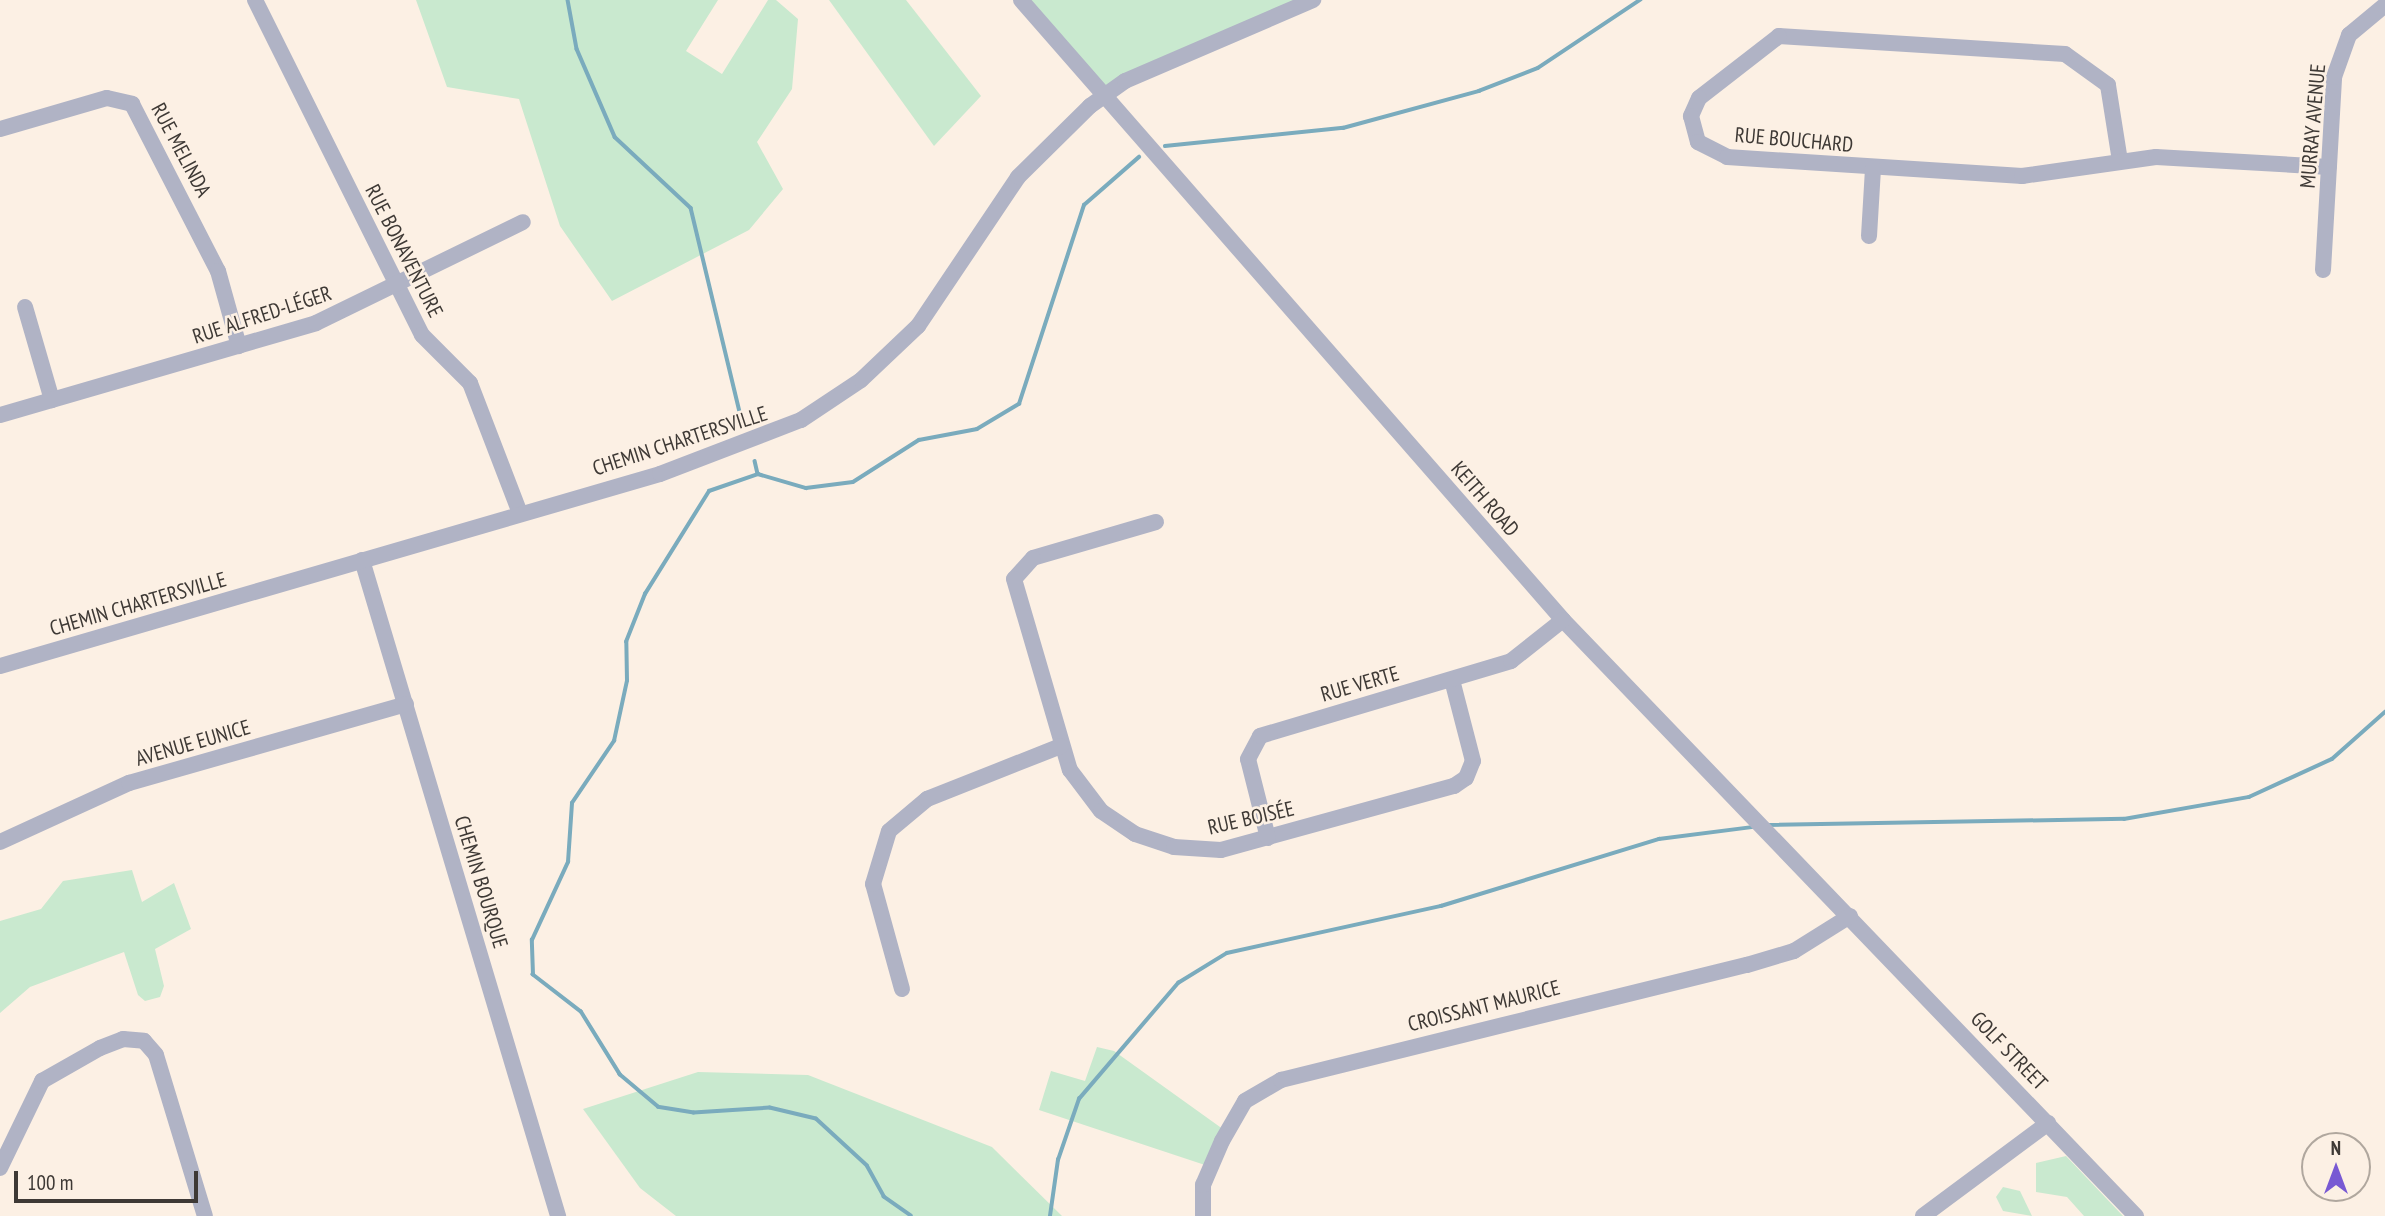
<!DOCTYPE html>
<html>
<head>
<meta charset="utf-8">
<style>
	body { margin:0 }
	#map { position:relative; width:2385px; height:1216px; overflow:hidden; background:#fcf0e4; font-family:"PT Sans Narrow",sans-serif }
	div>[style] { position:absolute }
	.green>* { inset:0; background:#c9e9cf }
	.stream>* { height:3.5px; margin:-1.75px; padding:0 1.75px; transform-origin:1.75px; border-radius:1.75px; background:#7aabbd }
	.minor>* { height:16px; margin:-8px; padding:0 8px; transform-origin:8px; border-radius:8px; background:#b0b3c5 }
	span { translate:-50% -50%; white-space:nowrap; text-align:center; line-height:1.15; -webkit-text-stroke:5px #fcf0e4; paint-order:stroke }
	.street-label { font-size:21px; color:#3e3935 }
	.north { position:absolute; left:2301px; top:1132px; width:70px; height:70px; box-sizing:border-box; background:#fcf0e4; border:2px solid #b0a79e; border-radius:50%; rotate:0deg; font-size:19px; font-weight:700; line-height:28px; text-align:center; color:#3e3935 }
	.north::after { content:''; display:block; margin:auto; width:24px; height:32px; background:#7859d3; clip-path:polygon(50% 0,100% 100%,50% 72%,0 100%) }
	.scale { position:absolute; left:14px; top:1171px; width:184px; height:32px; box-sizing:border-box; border:4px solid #3e3935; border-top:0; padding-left:9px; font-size:21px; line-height:24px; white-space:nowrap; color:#3e3935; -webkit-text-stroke:5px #fcf0e4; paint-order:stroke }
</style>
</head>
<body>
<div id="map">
	<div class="green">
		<i style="clip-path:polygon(416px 0,718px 0,686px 51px,722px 74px,768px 0,776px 0,798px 19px,792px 89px,757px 142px,783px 189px,749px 230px,612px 301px,560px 226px,519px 99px,447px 87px)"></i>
		<i style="clip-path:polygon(829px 0,906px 0,981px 96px,934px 146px)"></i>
		<i style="clip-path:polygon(1021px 0,1313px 0,1102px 97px)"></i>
		<i style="clip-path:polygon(132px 870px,142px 902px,174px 883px,191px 929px,155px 949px,164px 986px,160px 997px,145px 1001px,138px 995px,124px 952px,30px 987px,0 1013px,0 921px,41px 909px,63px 881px)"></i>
		<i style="clip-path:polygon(1097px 1047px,1114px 1051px,1227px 1132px,1211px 1167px,1039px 1110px,1051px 1071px,1085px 1081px)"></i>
		<i style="clip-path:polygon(698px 1072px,808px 1075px,992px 1147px,1062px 1216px,676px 1216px,640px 1188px,583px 1109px)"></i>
		<i style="clip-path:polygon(2066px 1156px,2123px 1216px,2084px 1216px,2067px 1197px,2036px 1192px,2036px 1163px)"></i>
		<i style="clip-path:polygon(2003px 1187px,2020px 1191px,2032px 1216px,2003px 1211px,1996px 1197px)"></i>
	</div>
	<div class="stream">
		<i style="left:568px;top:0;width:50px;rotate:79.6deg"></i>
		<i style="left:577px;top:49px;width:96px;rotate:66.6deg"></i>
		<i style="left:615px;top:137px;width:104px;rotate:43.1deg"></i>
		<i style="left:691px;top:208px;width:218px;rotate:76.5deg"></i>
		<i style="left:1165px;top:146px;width:179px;rotate:-5.8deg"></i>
		<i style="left:1343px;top:128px;width:141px;rotate:-15.2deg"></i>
		<i style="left:1479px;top:91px;width:63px;rotate:-21.3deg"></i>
		<i style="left:1538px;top:68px;width:123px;rotate:-33.7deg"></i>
		<i style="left:755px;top:461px;width:13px;rotate:77deg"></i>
		<i style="left:1768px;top:825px;width:356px;rotate:-1deg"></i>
		<i style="left:2124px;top:819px;width:127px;rotate:-10deg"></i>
		<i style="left:2249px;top:797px;width:91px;rotate:-24.6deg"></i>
		<i style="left:2332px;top:759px;width:71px;rotate:-41.6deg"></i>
		<i style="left:911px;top:1216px;width:33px;rotate:-145deg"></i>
		<i style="left:884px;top:1197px;width:35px;rotate:-119deg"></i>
		<i style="left:867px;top:1166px;width:69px;rotate:-137.3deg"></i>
		<i style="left:816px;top:1119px;width:47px;rotate:-166.6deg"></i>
		<i style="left:770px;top:1108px;width:76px;rotate:176.2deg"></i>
		<i style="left:694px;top:1113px;width:36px;rotate:-171deg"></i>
		<i style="left:658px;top:1107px;width:50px;rotate:-139.9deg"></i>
		<i style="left:620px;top:1075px;width:74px;rotate:-121.8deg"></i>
		<i style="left:581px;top:1012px;width:61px;rotate:-142.4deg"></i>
		<i style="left:533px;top:975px;width:35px;rotate:-92deg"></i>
		<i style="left:532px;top:940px;width:86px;rotate:-65.2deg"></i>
		<i style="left:568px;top:862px;width:59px;rotate:-86.1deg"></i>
		<i style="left:572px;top:803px;width:75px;rotate:-55.9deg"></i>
		<i style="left:614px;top:741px;width:61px;rotate:-77.8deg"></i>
		<i style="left:627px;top:681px;width:39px;rotate:-91deg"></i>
		<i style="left:626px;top:642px;width:52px;rotate:-68.4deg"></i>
		<i style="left:645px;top:594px;width:121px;rotate:-58.1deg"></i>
		<i style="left:709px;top:491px;width:52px;rotate:-19.1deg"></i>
		<i style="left:758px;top:474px;width:50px;rotate:16.3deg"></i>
		<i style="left:806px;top:488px;width:47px;rotate:-7.3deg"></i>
		<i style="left:853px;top:482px;width:78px;rotate:-32.5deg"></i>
		<i style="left:919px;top:440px;width:59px;rotate:-10.7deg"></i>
		<i style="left:977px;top:429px;width:49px;rotate:-30.8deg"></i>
		<i style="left:1019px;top:404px;width:209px;rotate:-71.9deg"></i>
		<i style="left:1084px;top:205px;width:73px;rotate:-41.1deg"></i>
		<i style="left:1050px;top:1216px;width:57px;rotate:-81.9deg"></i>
		<i style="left:1058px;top:1160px;width:65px;rotate:-71deg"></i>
		<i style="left:1079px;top:1099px;width:153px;rotate:-49.5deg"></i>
		<i style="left:1178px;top:983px;width:57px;rotate:-31.5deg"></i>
		<i style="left:1227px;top:953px;width:219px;rotate:-12.4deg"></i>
		<i style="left:1441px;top:906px;width:228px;rotate:-17.1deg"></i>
		<i style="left:1659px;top:839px;width:95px;rotate:-7.3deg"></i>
	</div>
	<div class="minor">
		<i style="left:255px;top:0;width:374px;rotate:63.5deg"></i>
		<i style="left:422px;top:335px;width:68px;rotate:45deg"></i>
		<i style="left:470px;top:383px;width:139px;rotate:69deg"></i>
		<i style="left:1021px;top:0;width:824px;rotate:48.84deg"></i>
		<i style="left:1563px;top:620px;width:827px;rotate:46.13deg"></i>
		<i style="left:0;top:129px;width:111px;rotate:-16.2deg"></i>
		<i style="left:107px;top:98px;width:26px;rotate:13deg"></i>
		<i style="left:132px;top:104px;width:188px;rotate:62.8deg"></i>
		<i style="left:218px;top:271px;width:78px;rotate:74.4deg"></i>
		<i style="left:2120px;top:161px;width:77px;rotate:-99deg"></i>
		<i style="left:2108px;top:85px;width:53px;rotate:-144.2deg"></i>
		<i style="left:2065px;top:54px;width:287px;rotate:-176.4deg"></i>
		<i style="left:1779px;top:36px;width:101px;rotate:142.2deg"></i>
		<i style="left:1699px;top:98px;width:20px;rotate:114deg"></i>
		<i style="left:1691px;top:116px;width:27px;rotate:75deg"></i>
		<i style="left:1698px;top:142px;width:33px;rotate:27deg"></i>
		<i style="left:1727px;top:157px;width:296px;rotate:3.7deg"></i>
		<i style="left:2022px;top:176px;width:135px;rotate:-8.1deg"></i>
		<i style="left:2156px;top:157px;width:173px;rotate:3.3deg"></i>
		<i style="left:1869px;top:236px;width:68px;rotate:-86.6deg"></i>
		<i style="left:2323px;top:270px;width:193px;rotate:-86.7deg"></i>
		<i style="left:2334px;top:77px;width:45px;rotate:-70.3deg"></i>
		<i style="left:2349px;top:35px;width:47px;rotate:-39.8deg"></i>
		<i style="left:25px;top:307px;width:97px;rotate:73.8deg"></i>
		<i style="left:0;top:415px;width:329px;rotate:-16.2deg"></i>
		<i style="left:316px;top:323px;width:230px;rotate:-26deg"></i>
		<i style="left:1156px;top:522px;width:128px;rotate:163.7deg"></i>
		<i style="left:1033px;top:558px;width:28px;rotate:132deg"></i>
		<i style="left:1014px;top:579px;width:199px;rotate:73.7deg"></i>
		<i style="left:1070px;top:770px;width:51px;rotate:52.9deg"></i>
		<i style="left:1101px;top:811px;width:41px;rotate:34.1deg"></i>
		<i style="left:1135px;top:834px;width:41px;rotate:18.4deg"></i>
		<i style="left:1174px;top:847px;width:47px;rotate:3.7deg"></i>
		<i style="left:1221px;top:850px;width:242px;rotate:-15.4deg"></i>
		<i style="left:1454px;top:786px;width:14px;rotate:-34deg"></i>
		<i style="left:1466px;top:778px;width:18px;rotate:-68deg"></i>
		<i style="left:1473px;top:761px;width:84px;rotate:-104.5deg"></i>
		<i style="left:362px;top:560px;width:685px;rotate:73.36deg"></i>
		<i style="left:0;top:666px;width:687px;rotate:-16.22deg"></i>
		<i style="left:660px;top:474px;width:151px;rotate:-21deg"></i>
		<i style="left:801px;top:420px;width:72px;rotate:-33.7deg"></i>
		<i style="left:861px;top:380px;width:79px;rotate:-43.5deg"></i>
		<i style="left:918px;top:326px;width:179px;rotate:-56.1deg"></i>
		<i style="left:1018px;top:177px;width:101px;rotate:-44.6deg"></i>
		<i style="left:1090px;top:106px;width:43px;rotate:-35.5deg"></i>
		<i style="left:1125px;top:81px;width:205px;rotate:-23.3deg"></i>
		<i style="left:1268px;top:838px;width:81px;rotate:-104.2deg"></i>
		<i style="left:1248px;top:759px;width:26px;rotate:-62deg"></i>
		<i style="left:1260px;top:736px;width:262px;rotate:-16.6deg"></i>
		<i style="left:1511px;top:661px;width:66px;rotate:-38.3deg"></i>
		<i style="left:0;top:842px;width:142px;rotate:-24.6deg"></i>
		<i style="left:129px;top:783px;width:288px;rotate:-15.9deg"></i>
		<i style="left:902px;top:989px;width:109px;rotate:-105.4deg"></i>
		<i style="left:873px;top:884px;width:55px;rotate:-73.2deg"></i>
		<i style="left:889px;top:831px;width:50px;rotate:-40.1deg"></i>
		<i style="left:927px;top:799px;width:144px;rotate:-21.6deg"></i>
		<i style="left:0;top:1168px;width:97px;rotate:-64.2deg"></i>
		<i style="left:42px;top:1081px;width:67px;rotate:-29.6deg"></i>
		<i style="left:100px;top:1048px;width:25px;rotate:-21deg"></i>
		<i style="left:123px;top:1039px;width:21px;rotate:5deg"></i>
		<i style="left:144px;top:1041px;width:18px;rotate:49deg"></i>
		<i style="left:156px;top:1055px;width:168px;rotate:73.1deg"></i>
		<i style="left:1203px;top:1216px;width:31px;rotate:-90deg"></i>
		<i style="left:1203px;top:1185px;width:48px;rotate:-66.6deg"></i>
		<i style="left:1222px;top:1141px;width:46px;rotate:-60.1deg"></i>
		<i style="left:1245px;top:1101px;width:42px;rotate:-30.3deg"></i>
		<i style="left:1281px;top:1080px;width:480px;rotate:-13.9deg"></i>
		<i style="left:1747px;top:965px;width:49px;rotate:-16.6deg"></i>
		<i style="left:1794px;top:951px;width:66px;rotate:-32deg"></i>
		<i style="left:1923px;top:1216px;width:156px;rotate:-36.6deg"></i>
	</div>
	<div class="street-label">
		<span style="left:2313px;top:126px;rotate:-85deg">MURRAY AVENUE</span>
		<span style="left:1794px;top:140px;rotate:5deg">RUE BOUCHARD</span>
		<span style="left:181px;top:150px;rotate:62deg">RUE MELINDA</span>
		<span style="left:404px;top:251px;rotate:63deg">RUE BONAVENTURE</span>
		<span style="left:262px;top:315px;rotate:-18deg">RUE ALFRED-LÉGER</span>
		<span style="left:680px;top:441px;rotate:-18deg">CHEMIN CHARTERSVILLE</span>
		<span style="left:1485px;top:499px;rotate:49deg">KEITH ROAD</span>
		<span style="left:138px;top:604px;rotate:-16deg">CHEMIN CHARTERSVILLE</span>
		<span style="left:1360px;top:684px;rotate:-16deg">RUE VERTE</span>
		<span style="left:193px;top:743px;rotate:-16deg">AVENUE EUNICE</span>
		<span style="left:1251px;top:818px;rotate:-13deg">RUE BOISÉE</span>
		<span style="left:481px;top:882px;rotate:73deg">CHEMIN BOURQUE</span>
		<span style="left:1484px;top:1006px;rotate:-14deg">CROISSANT MAURICE</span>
		<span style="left:2009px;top:1051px;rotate:46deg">GOLF STREET</span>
	</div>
	<div class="north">N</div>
	<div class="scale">100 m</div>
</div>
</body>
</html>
